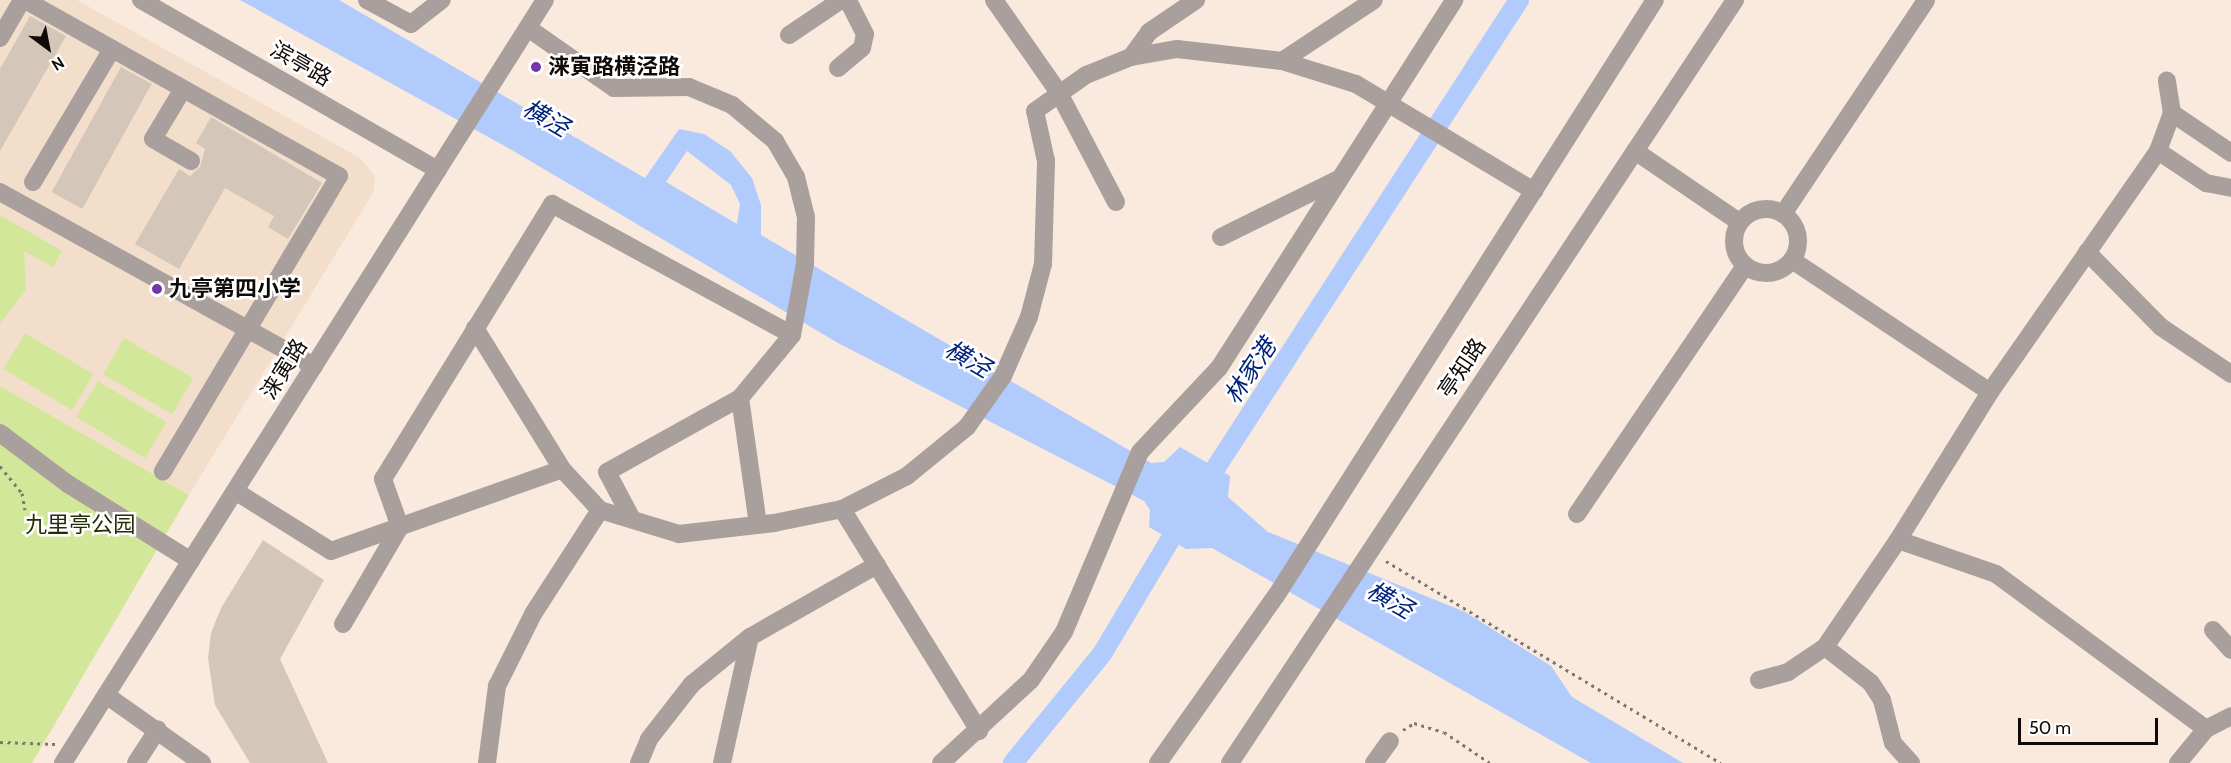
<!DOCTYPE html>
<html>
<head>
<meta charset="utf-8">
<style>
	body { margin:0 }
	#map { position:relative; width:2231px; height:763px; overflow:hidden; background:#faeade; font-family:Cabin,"Noto Sans SC",sans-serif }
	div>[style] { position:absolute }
	.built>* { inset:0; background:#f3decc }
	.green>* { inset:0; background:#d3e79a; transform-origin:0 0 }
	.water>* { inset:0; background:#b1cbfc }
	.canal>* { height:20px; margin:-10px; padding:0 10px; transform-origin:10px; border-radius:10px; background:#b1cbfc }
	.building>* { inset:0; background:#d5c6ba; transform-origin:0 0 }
	.path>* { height:3px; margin-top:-1.5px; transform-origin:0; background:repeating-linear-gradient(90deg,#827770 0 3px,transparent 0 7.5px) }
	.minor>* { height:18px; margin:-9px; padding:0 9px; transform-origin:9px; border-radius:9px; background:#a9a09e }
	.minor>.ring { margin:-9px; padding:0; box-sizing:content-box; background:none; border:18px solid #a9a09e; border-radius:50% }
	.dots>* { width:16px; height:16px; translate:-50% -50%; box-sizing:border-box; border:3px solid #fff; border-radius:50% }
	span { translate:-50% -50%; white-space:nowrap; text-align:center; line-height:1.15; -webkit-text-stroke:5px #fff; paint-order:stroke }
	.street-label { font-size:22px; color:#100b08 }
	.poi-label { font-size:22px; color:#100b08; font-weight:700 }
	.left { translate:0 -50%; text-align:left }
	.park-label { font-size:22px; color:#252d05 }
	.water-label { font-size:24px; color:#00227a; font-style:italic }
	.north { position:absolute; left:18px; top:18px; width:60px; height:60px; -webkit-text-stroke:4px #fff; paint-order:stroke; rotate:148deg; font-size:16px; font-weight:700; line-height:24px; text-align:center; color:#100b08 }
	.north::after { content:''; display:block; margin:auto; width:21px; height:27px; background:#100b08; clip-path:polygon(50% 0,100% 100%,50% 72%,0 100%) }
	.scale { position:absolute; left:2018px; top:718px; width:140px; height:27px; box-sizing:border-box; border:3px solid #100b08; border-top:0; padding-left:8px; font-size:18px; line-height:21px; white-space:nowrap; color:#100b08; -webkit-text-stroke:4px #fff; paint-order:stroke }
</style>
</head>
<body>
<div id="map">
	<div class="built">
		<i style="clip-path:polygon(0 0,77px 0,360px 158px,375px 176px,374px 191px,189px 495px,0 386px)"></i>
	</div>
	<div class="green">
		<i style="clip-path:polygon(0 215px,62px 251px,53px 267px,24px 251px,26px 290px,0 323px)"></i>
		<i style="left:25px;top:333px;width:80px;height:42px;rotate:31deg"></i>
		<i style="left:124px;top:338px;width:80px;height:42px;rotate:30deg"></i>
		<i style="left:98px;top:381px;width:80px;height:42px;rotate:31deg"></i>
		<i style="clip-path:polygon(0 386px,189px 495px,32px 763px,0 763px)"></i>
	</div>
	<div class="water">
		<i style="clip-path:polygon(evenodd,240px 0,339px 0,645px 178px,679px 129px,704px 134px,730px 151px,752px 178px,761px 205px,761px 235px,1151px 463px,1164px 462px,1180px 447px,1230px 476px,1228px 497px,1268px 532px,1465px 612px,1551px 666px,1572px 697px,1683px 763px,1591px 763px,1212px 548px,1186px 549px,1149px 527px,1150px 510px,1144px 501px,838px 343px,510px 149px,240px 0,687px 151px,731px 185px,740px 204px,737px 224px,666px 182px,687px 151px)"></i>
	</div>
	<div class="canal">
		<i style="left:1202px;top:489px;width:583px;rotate:-57.05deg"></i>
		<i style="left:1013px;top:763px;width:141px;rotate:-50.8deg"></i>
		<i style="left:1102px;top:654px;width:158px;rotate:-59.2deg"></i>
	</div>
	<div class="building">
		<i style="clip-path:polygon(30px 16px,66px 36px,0 151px,0 69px)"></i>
		<i style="left:121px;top:67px;width:35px;height:143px;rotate:29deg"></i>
		<i style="clip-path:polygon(211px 117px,322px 183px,288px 239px,268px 227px,274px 216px,225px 188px,179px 269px,135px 244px,179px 169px,190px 176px,200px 167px,205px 149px,196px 143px)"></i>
		<i style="clip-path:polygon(263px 540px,324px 580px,280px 659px,328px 763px,250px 763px,215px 705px,208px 658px,211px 633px,221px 608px)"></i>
	</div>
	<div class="path">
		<i style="left:0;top:466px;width:35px;rotate:51deg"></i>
		<i style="left:22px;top:493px;width:17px;rotate:80deg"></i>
		<i style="left:1386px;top:561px;width:391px;rotate:31.1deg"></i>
		<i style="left:1403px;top:730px;width:13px;rotate:-32deg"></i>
		<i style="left:1414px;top:723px;width:31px;rotate:17deg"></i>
		<i style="left:1444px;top:732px;width:55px;rotate:34deg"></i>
		<i style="left:0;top:742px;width:55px;rotate:2.1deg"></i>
	</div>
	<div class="minor">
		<i style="left:25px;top:0;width:360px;rotate:29.3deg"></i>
		<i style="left:339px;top:176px;width:344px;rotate:120.8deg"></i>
		<i style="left:141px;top:0;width:342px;rotate:29.8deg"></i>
		<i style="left:367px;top:0;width:50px;rotate:28.6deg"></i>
		<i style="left:411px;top:24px;width:39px;rotate:-38deg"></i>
		<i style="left:994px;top:0;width:113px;rotate:55deg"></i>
		<i style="left:1059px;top:93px;width:123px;rotate:62.4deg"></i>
		<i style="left:528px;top:28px;width:105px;rotate:34.9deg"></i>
		<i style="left:614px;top:88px;width:75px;rotate:-0.8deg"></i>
		<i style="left:689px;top:87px;width:47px;rotate:22.7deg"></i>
		<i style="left:732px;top:105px;width:56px;rotate:39.9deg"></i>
		<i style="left:775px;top:141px;width:42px;rotate:59.7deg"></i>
		<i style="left:796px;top:177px;width:41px;rotate:76deg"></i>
		<i style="left:806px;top:217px;width:47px;rotate:91.2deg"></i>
		<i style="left:805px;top:264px;width:72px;rotate:100.4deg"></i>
		<i style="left:792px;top:335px;width:82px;rotate:129.5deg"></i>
		<i style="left:740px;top:398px;width:152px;rotate:150.9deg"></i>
		<i style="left:607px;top:472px;width:53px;rotate:62deg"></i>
		<i style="left:789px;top:35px;width:63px;rotate:-33.9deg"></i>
		<i style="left:0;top:38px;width:44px;rotate:-59.9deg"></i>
		<i style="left:1131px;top:57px;width:31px;rotate:-54deg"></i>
		<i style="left:1149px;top:32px;width:57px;rotate:-34.2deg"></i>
		<i style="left:1282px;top:61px;width:110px;rotate:-33.5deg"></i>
		<i style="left:838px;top:68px;width:31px;rotate:-40deg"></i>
		<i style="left:862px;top:48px;width:14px;rotate:-78deg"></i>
		<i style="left:865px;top:34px;width:38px;rotate:-117deg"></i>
		<i style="left:183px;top:89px;width:58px;rotate:121deg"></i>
		<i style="left:153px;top:139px;width:44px;rotate:30.1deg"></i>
		<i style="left:2172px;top:113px;width:71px;rotate:34.1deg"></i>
		<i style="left:1635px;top:151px;width:126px;rotate:34.3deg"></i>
		<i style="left:2158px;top:151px;width:58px;rotate:33.7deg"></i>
		<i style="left:2206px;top:183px;width:25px;rotate:11deg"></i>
		<i style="left:33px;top:182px;width:155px;rotate:-59.3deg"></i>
		<i style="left:0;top:192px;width:359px;rotate:29deg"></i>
		<i class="ring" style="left:1734px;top:209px;width:46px;height:46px"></i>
		<i style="left:1783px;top:214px;width:257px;rotate:-56.2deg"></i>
		<i style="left:1221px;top:237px;width:131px;rotate:-26.2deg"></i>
		<i style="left:2087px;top:252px;width:105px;rotate:45.4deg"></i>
		<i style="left:2161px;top:327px;width:84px;rotate:33.9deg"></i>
		<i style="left:1792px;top:260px;width:238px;rotate:33.7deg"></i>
		<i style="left:475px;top:328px;width:166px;rotate:58.3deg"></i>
		<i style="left:562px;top:469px;width:56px;rotate:47.2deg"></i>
		<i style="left:600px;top:510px;width:83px;rotate:16.9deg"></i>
		<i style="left:679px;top:534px;width:96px;rotate:-6.6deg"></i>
		<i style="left:774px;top:523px;width:69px;rotate:-11.6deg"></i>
		<i style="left:842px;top:509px;width:73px;rotate:-26.9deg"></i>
		<i style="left:907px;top:476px;width:77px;rotate:-39.2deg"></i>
		<i style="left:967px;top:427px;width:62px;rotate:-54.8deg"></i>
		<i style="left:1003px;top:376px;width:64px;rotate:-66.2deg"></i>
		<i style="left:1029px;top:317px;width:55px;rotate:-75.2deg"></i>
		<i style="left:1043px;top:264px;width:103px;rotate:-88.3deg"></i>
		<i style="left:1046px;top:161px;width:51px;rotate:-102.4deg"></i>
		<i style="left:1035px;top:111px;width:62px;rotate:-35.2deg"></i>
		<i style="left:1086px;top:75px;width:48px;rotate:-21.8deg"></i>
		<i style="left:1131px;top:57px;width:47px;rotate:-9.9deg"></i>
		<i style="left:1177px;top:49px;width:106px;rotate:6.5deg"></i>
		<i style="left:1282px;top:61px;width:77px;rotate:17.3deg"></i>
		<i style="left:1356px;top:84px;width:208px;rotate:31deg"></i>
		<i style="left:740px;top:398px;width:128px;rotate:81.9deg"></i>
		<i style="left:0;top:433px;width:85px;rotate:36.9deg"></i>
		<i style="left:68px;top:484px;width:145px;rotate:32deg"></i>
		<i style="left:235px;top:491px;width:113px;rotate:32deg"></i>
		<i style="left:331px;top:551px;width:245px;rotate:-19.5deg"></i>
		<i style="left:842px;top:509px;width:261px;rotate:58.3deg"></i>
		<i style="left:1577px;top:514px;width:300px;rotate:-55.9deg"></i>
		<i style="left:1898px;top:540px;width:104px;rotate:19.1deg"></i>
		<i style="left:1996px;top:574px;width:261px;rotate:36.4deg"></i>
		<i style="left:343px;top:624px;width:113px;rotate:-59.6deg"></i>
		<i style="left:400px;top:527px;width:51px;rotate:-109.5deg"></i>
		<i style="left:383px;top:479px;width:323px;rotate:-58.4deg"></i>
		<i style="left:552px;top:204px;width:273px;rotate:28.6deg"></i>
		<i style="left:2213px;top:630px;width:27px;rotate:48deg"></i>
		<i style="left:1825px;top:647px;width:58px;rotate:38deg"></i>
		<i style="left:1871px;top:683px;width:20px;rotate:57deg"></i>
		<i style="left:1882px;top:700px;width:44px;rotate:75.7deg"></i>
		<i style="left:1893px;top:743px;width:27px;rotate:48deg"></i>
		<i style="left:1759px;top:680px;width:30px;rotate:-15deg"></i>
		<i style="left:1788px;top:672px;width:45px;rotate:-34deg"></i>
		<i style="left:1825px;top:647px;width:130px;rotate:-55.7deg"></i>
		<i style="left:1898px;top:540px;width:174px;rotate:-58.1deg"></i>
		<i style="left:1990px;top:392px;width:294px;rotate:-55.1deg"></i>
		<i style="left:2158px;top:151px;width:40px;rotate:-69.8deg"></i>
		<i style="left:2172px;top:113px;width:33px;rotate:-99deg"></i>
		<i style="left:106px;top:695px;width:118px;rotate:35.3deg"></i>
		<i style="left:63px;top:763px;width:902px;rotate:-57.72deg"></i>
		<i style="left:136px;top:763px;width:40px;rotate:-57.1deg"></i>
		<i style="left:487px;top:763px;width:78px;rotate:-82.6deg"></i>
		<i style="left:497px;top:686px;width:80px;rotate:-63.4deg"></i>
		<i style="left:533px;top:614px;width:124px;rotate:-57.2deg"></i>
		<i style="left:639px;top:763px;width:26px;rotate:-67deg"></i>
		<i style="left:649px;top:739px;width:70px;rotate:-52deg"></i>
		<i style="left:692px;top:684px;width:75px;rotate:-39deg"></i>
		<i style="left:750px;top:637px;width:146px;rotate:-29.6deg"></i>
		<i style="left:722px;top:763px;width:129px;rotate:-77.5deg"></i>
		<i style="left:941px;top:763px;width:122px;rotate:-42.7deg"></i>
		<i style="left:1031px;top:680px;width:58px;rotate:-55.5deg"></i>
		<i style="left:1064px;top:632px;width:195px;rotate:-67.1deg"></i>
		<i style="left:1140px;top:452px;width:115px;rotate:-46.8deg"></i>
		<i style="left:1219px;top:368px;width:437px;rotate:-57.4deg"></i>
		<i style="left:1158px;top:763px;width:204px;rotate:-54.8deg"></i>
		<i style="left:1276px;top:596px;width:706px;rotate:-57.55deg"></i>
		<i style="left:1230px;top:763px;width:915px;rotate:-56.5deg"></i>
		<i style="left:1374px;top:763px;width:27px;rotate:-54deg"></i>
		<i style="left:2178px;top:763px;width:44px;rotate:-50.5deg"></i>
		<i style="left:2206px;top:729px;width:28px;rotate:-27deg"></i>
	</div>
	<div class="dots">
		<i style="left:536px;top:67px;background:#7536ab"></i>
		<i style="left:157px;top:289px;background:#7536ab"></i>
	</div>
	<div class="street-label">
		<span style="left:301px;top:64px;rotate:30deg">滨亭路</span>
		<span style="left:1462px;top:368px;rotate:-56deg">亭知路</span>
		<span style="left:284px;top:369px;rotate:-58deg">涞寅路</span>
	</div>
	<div class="poi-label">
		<span class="left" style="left:548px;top:67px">涞寅路横泾路</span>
		<span class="left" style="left:169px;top:289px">九亭第四小学</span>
	</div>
	<div class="park-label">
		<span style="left:80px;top:525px">九里亭公园</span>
	</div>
	<div class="water-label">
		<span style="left:546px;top:118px;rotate:30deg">横泾</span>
		<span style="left:968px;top:359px;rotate:30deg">横泾</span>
		<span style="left:1250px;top:371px;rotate:-56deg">林家港</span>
		<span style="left:1390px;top:600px;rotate:30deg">横泾</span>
	</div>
	<div class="north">N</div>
	<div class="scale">50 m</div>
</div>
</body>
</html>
